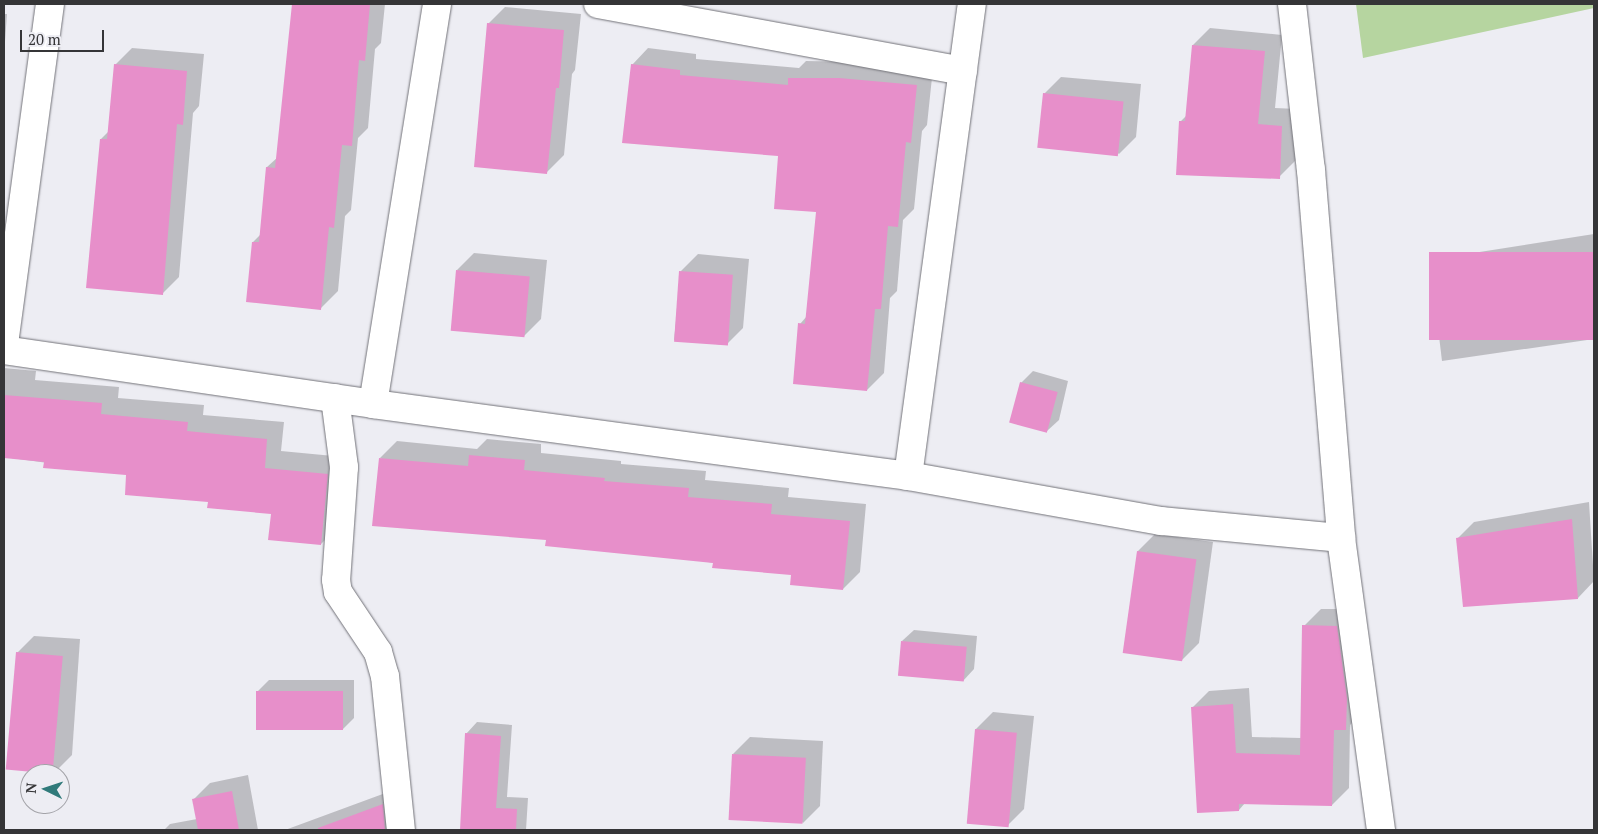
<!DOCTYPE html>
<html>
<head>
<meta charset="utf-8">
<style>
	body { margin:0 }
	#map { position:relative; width:1598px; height:834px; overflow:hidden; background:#ededf3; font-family:"PT Serif",serif }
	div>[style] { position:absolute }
	.green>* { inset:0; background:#b6d5a0 }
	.shadow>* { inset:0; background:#0003 }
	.building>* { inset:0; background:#e78fca; transform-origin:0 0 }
	.roads { filter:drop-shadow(0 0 1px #727278) drop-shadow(0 0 1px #727278) }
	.minor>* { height:28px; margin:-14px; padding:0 14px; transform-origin:14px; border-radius:14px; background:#fff }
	span { translate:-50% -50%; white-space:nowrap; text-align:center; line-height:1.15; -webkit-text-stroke:4px #ededf3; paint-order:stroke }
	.frame { position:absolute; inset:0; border:5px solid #353537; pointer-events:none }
	.north { position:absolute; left:20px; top:764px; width:50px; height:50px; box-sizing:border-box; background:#ededf3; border:1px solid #a3a3a8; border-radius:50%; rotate:274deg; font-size:14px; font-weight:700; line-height:20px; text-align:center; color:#353537 }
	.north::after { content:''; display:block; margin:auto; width:18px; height:22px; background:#307a7a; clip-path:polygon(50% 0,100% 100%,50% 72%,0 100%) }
	.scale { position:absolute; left:20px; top:30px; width:84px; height:22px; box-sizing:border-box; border:2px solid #353537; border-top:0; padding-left:6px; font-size:15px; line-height:18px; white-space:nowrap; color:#353537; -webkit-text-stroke:4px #ededf3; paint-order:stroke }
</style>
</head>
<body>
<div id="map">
	<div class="green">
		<i style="clip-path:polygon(1356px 4px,1594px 4px,1594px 8px,1363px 58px)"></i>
	</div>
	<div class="shadow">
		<i style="clip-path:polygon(293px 4px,385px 4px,381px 43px,375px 49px,368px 128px,358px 138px,351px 210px,345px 216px,338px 291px,321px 308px,253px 242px,261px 234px,267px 167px,278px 157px)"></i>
		<i style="clip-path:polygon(505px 7px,581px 14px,575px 70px,572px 74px,564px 155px,547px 172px,488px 24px)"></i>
		<i style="clip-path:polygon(4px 14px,7px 14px,4px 56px)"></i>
		<i style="clip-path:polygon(1210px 28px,1282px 35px,1275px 108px,1298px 109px,1296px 160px,1279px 177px,1180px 122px,1187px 115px,1193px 45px)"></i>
		<i style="clip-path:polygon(132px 48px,204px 54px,199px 106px,193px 113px,179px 277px,162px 294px,101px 139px,109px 131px,115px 65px)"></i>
		<i style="clip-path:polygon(648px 48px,696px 54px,696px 59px,799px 68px,806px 61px,856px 62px,933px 68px,927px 125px,922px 131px,914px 209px,903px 220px,897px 291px,890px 298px,884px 373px,867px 390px,800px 324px,807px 316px,817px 211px,779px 155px,632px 65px)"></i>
		<i style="clip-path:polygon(1061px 77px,1141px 84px,1136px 137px,1119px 154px,1044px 94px)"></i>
		<i style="clip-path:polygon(1594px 234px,1594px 339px,1442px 361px,1432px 278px,1454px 256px)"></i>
		<i style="clip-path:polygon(474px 253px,547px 260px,541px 319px,524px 336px,457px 270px)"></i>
		<i style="clip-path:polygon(698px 254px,749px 259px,743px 328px,726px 345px,674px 340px,681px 271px)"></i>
		<i style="clip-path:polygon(4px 368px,36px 371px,35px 380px,119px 387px,118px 398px,204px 405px,203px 415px,284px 422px,281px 451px,344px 457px,338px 527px,321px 544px,272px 513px,209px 501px,128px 474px,4px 457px)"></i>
		<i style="clip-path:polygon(1033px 371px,1068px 381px,1059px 420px,1047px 431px,1021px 383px)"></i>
		<i style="clip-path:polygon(487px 439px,541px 444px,541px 453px,621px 461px,621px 464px,706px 471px,705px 480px,789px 488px,788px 497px,866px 504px,860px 572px,843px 589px,792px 574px,547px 539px,380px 458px,397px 441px,477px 449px)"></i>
		<i style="clip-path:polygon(1589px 502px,1594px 581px,1578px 598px,1457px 539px,1474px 522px)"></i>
		<i style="clip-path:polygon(1155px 534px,1213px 542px,1199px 643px,1182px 660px,1124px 652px,1138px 551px)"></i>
		<i style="clip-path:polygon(1321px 609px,1354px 609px,1363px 712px,1350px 725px,1349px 788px,1332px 805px,1245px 803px,1239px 810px,1192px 708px,1209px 691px,1249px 688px,1252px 737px,1301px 738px,1304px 626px)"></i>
		<i style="clip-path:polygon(914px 630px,977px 636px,974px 669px,963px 681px,902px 641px)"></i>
		<i style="clip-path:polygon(34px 636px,80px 639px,72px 755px,55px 772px,17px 653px)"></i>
		<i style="clip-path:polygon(269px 680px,354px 680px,354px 718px,343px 729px,258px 691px)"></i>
		<i style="clip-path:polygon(993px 712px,1034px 716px,1024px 809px,1007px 826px,976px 729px)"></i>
		<i style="clip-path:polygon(477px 722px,512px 725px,507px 797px,528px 798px,526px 830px,461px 830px,466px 734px)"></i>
		<i style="clip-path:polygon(750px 737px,823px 741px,820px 806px,803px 823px,733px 754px)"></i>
		<i style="clip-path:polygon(248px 775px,258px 830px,164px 830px,170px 824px,197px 819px,194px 799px,210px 783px)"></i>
		<i style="clip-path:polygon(399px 788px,404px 822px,415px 830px,285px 830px)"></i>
	</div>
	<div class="building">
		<i style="clip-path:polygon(292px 4px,370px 4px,365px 61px,359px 60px,352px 146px,342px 145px,334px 228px,329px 227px,321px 310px,246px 302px,252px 242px,259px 242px,266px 167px,275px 168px)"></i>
		<i style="clip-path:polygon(487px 23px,564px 30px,559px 88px,556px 88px,547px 174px,474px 167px)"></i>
		<i style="clip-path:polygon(1192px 45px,1265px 51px,1258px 124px,1282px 126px,1280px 179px,1176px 175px,1179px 121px,1185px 121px)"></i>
		<i style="clip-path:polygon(114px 64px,187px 71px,183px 125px,177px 124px,163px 295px,86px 288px,100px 139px,107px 139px)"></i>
		<i style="clip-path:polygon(631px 64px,680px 70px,680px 75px,788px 85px,788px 78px,839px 78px,917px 85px,911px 143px,906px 142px,898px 227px,888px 226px,881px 309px,875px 309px,867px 391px,793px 384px,798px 323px,805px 324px,816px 212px,774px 209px,778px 156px,622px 143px)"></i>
		<i style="left:1043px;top:93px;width:81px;height:55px;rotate:6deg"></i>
		<i style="left:1594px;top:252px;width:88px;height:165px;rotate:90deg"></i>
		<i style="left:456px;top:270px;width:74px;height:61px;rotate:5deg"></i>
		<i style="left:679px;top:271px;width:54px;height:71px;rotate:4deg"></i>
		<i style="left:1020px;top:382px;width:39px;height:42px;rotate:15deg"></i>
		<i style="clip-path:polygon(4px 395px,102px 403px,101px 414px,188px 422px,187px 431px,267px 439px,265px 468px,328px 474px,321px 545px,268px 540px,271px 514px,207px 508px,208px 502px,125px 495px,126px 475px,43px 468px,44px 462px,4px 458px)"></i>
		<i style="clip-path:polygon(469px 455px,525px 460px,524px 470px,605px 478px,604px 481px,689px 488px,688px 497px,772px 504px,771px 514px,850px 521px,843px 590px,790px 585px,791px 575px,712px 568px,713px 563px,545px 546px,546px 540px,372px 526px,379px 458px,468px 466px)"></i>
		<i style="clip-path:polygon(1572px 519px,1578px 599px,1463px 607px,1456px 538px)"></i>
		<i style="left:1137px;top:551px;width:60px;height:103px;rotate:8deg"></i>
		<i style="clip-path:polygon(1302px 625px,1337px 626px,1347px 698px,1346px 730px,1334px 730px,1332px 806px,1239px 804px,1239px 811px,1197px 813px,1191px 707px,1233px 704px,1236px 753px,1300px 755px)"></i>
		<i style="left:901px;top:641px;width:66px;height:35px;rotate:5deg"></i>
		<i style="left:16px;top:652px;width:47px;height:118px;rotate:5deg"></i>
		<i style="left:256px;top:691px;width:87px;height:39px"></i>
		<i style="left:975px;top:729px;width:42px;height:95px;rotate:5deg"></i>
		<i style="clip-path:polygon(465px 733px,501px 736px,496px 808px,517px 809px,516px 830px,460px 830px)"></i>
		<i style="left:732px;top:754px;width:74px;height:66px;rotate:3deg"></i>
		<i style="clip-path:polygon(232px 791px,239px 830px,198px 830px,192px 799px)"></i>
		<i style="clip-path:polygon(383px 804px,385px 830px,318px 830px,318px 828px)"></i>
	</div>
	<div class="roads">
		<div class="minor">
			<i style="left:598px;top:4px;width:371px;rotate:10.4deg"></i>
			<i style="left:1292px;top:4px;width:167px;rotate:83.5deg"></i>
			<i style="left:1311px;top:170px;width:369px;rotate:85.3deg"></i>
			<i style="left:1341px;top:538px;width:295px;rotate:82.2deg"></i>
			<i style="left:4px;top:344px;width:343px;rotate:-82.3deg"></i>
			<i style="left:4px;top:350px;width:373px;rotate:8.3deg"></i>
			<i style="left:373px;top:404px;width:540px;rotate:7.66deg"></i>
			<i style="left:908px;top:476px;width:257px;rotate:10.1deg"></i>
			<i style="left:1161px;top:521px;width:181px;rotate:5.4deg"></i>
			<i style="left:335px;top:398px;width:70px;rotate:82.6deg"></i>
			<i style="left:344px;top:467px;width:113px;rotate:94deg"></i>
			<i style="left:336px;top:580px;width:12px;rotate:81deg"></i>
			<i style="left:338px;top:592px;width:72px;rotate:56.3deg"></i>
			<i style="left:378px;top:652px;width:25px;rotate:74deg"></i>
			<i style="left:385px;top:676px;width:155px;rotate:84.1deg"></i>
			<i style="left:373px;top:404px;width:405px;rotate:-80.9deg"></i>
			<i style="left:908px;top:476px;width:476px;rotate:-82.3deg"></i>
		</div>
	</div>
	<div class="frame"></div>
	<div class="north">N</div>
	<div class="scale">20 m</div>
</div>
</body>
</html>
